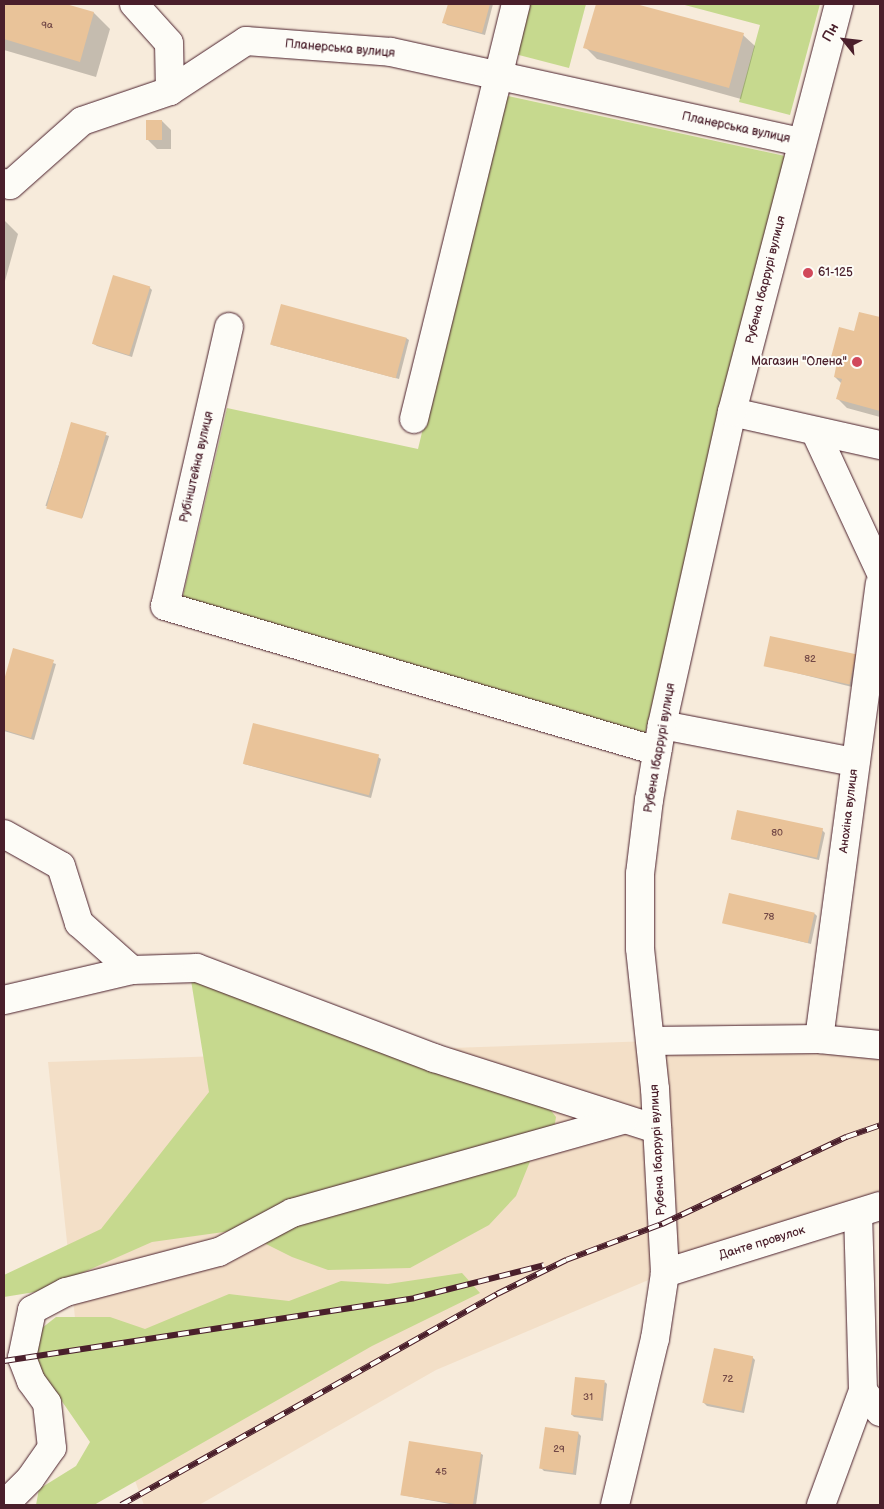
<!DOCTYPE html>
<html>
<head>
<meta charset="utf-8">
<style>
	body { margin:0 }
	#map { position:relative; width:884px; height:1509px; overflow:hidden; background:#f7ebdb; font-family:"Balsamiq Sans",sans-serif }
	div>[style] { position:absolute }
	.built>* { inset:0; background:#f3dfc7 }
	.green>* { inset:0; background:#c6d98e }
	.shadow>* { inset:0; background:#0003; transform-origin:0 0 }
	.building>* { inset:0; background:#e9c399; transform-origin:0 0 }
	.roads { filter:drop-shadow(0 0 1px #4a1f2b) drop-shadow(0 0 1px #4a1f2b) }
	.minor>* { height:28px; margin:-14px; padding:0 14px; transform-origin:14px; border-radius:14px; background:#fdfcf7 }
	.major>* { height:28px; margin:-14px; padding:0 14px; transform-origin:14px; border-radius:14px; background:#fdfcf7 }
	.rail>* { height:5.5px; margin-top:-2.75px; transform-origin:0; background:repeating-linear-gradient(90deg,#fdfcf7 0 11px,#4a1f2b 0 22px); box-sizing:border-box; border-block:1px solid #4a1f2b }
	.dots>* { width:14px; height:14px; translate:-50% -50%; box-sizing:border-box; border:2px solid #fdfcf7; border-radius:50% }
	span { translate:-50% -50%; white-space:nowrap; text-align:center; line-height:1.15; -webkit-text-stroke:4px #fdfcf7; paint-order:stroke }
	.number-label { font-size:10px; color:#724846 }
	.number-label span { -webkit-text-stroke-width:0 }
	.street-label { font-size:12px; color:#4a1f2b }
	.poi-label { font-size:12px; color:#4a1f2b }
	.left { translate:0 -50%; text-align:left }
	.right { translate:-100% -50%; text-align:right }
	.frame { position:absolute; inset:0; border:5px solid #4a1f2b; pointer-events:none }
	.north { position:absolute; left:819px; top:15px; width:50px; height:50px; -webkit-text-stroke:4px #fdfcf7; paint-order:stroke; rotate:299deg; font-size:14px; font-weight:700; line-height:20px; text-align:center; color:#4a1f2b }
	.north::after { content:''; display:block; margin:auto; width:18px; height:22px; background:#4a1f2b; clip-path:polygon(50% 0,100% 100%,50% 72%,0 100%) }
</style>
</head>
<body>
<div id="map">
	<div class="built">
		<i style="clip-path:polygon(651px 1041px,880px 1055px,880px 1206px,665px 1273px,436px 1370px,199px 1505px,144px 1505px,75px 1318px,48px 1062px)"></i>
	</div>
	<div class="green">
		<i style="clip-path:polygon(529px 4px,586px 4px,569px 68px,515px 54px)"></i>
		<i style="clip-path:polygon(681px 4px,820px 4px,790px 115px,739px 102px,760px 25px)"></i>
		<i style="clip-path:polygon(503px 95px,785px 156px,644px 738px,182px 600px,227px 408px,418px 449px)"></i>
		<i style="clip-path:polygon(190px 974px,546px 1104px,556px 1117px,554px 1129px,531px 1159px,516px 1196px,489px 1225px,410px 1268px,328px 1270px,292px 1257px,238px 1230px,152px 1242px,41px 1291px,4px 1297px,4px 1275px,101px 1229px,209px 1092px)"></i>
		<i style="clip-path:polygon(462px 1273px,480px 1293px,372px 1346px,94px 1505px,36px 1505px,39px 1489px,76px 1466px,90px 1442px,41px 1371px,33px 1346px,42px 1328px,56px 1317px,110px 1317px,145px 1329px,229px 1294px,289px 1301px,341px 1281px,388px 1284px)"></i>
	</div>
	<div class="shadow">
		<i style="clip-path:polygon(4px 4px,62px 4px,94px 13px,110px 29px,96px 77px,4px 50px)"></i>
		<i style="clip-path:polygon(449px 4px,493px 4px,485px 35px,447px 25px,444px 22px)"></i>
		<i style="clip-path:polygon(597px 4px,632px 4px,743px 35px,755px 46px,741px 99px,597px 59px,585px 47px)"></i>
		<i style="clip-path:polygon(162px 121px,171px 130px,171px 149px,157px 149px,148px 140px)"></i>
		<i style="clip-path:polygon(4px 220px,18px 234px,5px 281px,4px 280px)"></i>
		<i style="clip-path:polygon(149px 287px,152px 290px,132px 357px,97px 346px,94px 344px)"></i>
		<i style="clip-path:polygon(860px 313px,880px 318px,880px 417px,847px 408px,838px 399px,842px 384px,835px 377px,838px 366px,831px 360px,855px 332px)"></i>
		<i style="clip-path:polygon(406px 338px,409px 340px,399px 379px,272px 345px)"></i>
		<i style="left:72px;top:424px;width:39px;height:86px;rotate:18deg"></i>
		<i style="clip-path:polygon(14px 650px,56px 664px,34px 740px,4px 731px,4px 684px)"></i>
		<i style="clip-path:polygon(855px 656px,858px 659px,852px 687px,765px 665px)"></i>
		<i style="clip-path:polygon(378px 757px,381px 759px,371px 798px,244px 764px)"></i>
		<i style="clip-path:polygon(822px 830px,825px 833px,819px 860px,732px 839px)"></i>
		<i style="clip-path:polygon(815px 914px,817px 916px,811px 944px,724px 922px)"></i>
		<i style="clip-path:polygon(752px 1357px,755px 1360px,744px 1413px,707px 1406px,704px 1403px)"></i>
		<i style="clip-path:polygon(605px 1382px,607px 1384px,603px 1421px,574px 1417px,571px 1414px)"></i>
		<i style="clip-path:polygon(578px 1433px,581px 1436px,576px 1475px,544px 1471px,541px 1468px)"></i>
		<i style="clip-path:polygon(480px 1453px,483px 1455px,476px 1505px,455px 1505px,402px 1495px)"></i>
	</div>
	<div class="building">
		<i style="clip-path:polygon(4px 4px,66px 4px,94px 12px,80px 62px,4px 39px)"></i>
		<i style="clip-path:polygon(448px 4px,490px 4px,482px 33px,442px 23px)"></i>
		<i style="clip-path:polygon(596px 4px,636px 4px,744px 33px,729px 88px,583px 48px)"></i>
		<i style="left:146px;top:120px;width:16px;height:20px"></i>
		<i style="left:113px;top:275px;width:39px;height:72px;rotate:17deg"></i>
		<i style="left:281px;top:304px;width:130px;height:42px;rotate:15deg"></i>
		<i style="clip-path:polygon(859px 312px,880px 317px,880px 411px,836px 399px,842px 379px,834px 377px,837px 362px,830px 361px,839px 327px,854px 331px)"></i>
		<i style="left:71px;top:422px;width:37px;height:90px;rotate:16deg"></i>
		<i style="left:770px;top:636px;width:88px;height:31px;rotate:12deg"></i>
		<i style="clip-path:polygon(13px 648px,54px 660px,31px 738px,4px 730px,4px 680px)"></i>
		<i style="left:253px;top:723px;width:130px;height:42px;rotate:14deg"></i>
		<i style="left:737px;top:810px;width:88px;height:30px;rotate:12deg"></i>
		<i style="left:729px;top:893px;width:88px;height:31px;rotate:13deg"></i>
		<i style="left:714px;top:1348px;width:40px;height:56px;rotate:12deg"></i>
		<i style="left:575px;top:1377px;width:30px;height:38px;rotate:6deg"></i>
		<i style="left:545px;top:1427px;width:34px;height:42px;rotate:8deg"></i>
		<i style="left:409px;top:1441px;width:73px;height:55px;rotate:9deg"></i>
	</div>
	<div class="roads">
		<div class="minor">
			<i style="left:134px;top:4px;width:52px;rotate:48.1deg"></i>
			<i style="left:169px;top:43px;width:48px;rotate:88.8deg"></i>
			<i style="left:4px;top:183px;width:6px;rotate:18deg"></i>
			<i style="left:10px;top:185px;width:96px;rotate:-41.6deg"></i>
			<i style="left:82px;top:121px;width:93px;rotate:-18.8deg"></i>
			<i style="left:170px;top:91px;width:91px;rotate:-33.3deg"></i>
			<i style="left:246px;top:41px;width:145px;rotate:4.3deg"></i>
			<i style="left:391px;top:52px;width:420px;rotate:12.4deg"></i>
			<i style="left:229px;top:327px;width:286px;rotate:102.9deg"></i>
			<i style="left:165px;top:606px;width:513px;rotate:16.42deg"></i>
			<i style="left:732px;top:412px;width:152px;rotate:12.6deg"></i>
			<i style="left:414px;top:419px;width:427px;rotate:-76.2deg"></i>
			<i style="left:815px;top:431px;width:154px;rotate:65.1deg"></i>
			<i style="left:662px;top:725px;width:197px;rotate:10.9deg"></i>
			<i style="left:4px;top:834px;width:65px;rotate:29.3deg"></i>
			<i style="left:61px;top:866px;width:60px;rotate:72.5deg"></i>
			<i style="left:79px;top:923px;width:71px;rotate:41.6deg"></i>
			<i style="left:132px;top:970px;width:65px;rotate:-1.8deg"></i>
			<i style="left:197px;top:968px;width:254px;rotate:20.8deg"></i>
			<i style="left:434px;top:1058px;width:234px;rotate:17.7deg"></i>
			<i style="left:4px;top:1000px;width:131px;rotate:-13.2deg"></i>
			<i style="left:819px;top:1039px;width:459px;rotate:-82.4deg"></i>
			<i style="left:651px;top:1041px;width:168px;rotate:-0.7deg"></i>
			<i style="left:819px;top:1039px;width:61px;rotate:5.6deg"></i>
			<i style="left:665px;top:1273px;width:225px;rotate:-17.3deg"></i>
			<i style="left:863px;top:1391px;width:27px;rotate:51deg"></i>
			<i style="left:4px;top:1505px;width:37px;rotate:-45deg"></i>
			<i style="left:30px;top:1479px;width:38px;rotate:-55deg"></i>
			<i style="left:52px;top:1448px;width:45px;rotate:-96.3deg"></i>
			<i style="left:47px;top:1403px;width:27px;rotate:-126deg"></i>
			<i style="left:31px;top:1381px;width:25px;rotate:-111deg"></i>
			<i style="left:22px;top:1358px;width:49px;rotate:-78.2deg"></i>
			<i style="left:32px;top:1310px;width:38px;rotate:-28deg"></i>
			<i style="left:66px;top:1292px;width:158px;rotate:-14.7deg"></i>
			<i style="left:219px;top:1252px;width:83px;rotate:-28.1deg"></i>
			<i style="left:292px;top:1213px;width:344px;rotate:-15.7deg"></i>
			<i style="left:821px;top:1505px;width:121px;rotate:-69.8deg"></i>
			<i style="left:863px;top:1391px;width:177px;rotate:-91.6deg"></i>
		</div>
		<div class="major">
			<i style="left:615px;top:1505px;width:171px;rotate:-76.5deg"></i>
			<i style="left:655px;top:1339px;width:67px;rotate:-81.4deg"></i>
			<i style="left:665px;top:1273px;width:184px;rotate:-93.1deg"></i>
			<i style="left:655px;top:1089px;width:142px;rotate:-96.1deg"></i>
			<i style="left:640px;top:948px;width:74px;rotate:-90deg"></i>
			<i style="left:640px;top:874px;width:75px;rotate:-83.1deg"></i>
			<i style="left:649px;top:800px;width:76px;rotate:-80.2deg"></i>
			<i style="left:662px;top:725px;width:321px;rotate:-77.4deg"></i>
			<i style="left:732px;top:412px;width:422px;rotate:-75.3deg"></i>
		</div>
	</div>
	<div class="rail">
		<i style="left:4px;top:1361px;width:415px;rotate:-8.7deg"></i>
		<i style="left:414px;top:1298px;width:134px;rotate:-14.2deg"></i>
		<i style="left:121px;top:1505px;width:431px;rotate:-29.3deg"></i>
		<i style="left:497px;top:1294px;width:77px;rotate:-26.2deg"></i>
		<i style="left:566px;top:1260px;width:103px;rotate:-20.6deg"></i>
		<i style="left:662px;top:1224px;width:204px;rotate:-25.3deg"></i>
		<i style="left:846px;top:1137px;width:36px;rotate:-19deg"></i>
	</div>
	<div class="dots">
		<i style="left:808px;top:273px;background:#d1495b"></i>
		<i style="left:857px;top:362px;background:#d1495b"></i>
	</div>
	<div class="number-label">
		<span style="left:47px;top:26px">9а</span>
		<span style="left:810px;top:660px">82</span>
		<span style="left:777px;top:834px">80</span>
		<span style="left:769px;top:918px">78</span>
		<span style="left:728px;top:1380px">72</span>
		<span style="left:588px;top:1398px">31</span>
		<span style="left:559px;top:1450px">29</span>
		<span style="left:441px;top:1473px">45</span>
	</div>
	<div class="street-label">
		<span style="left:340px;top:49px;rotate:5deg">Планерська вулиця</span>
		<span style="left:736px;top:128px;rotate:12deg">Планерська вулиця</span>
		<span style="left:766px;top:280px;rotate:-76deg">Рубена Ібаррурі вулиця</span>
		<span style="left:197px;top:467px;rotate:-77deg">Рубінштейна вулиця</span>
		<span style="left:660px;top:748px;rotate:-80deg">Рубена Ібаррурі вулиця</span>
		<span style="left:849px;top:811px;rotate:-83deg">Анохіна вулиця</span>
		<span style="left:658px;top:1150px;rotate:-93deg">Рубена Ібаррурі вулиця</span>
		<span style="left:762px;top:1243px;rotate:-17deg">Данте провулок</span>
	</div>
	<div class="poi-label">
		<span class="left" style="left:818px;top:273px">61-125</span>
		<span class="right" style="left:847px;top:362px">Магазин "Олена"</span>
	</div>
	<div class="frame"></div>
	<div class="north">Пн</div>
</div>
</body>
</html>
